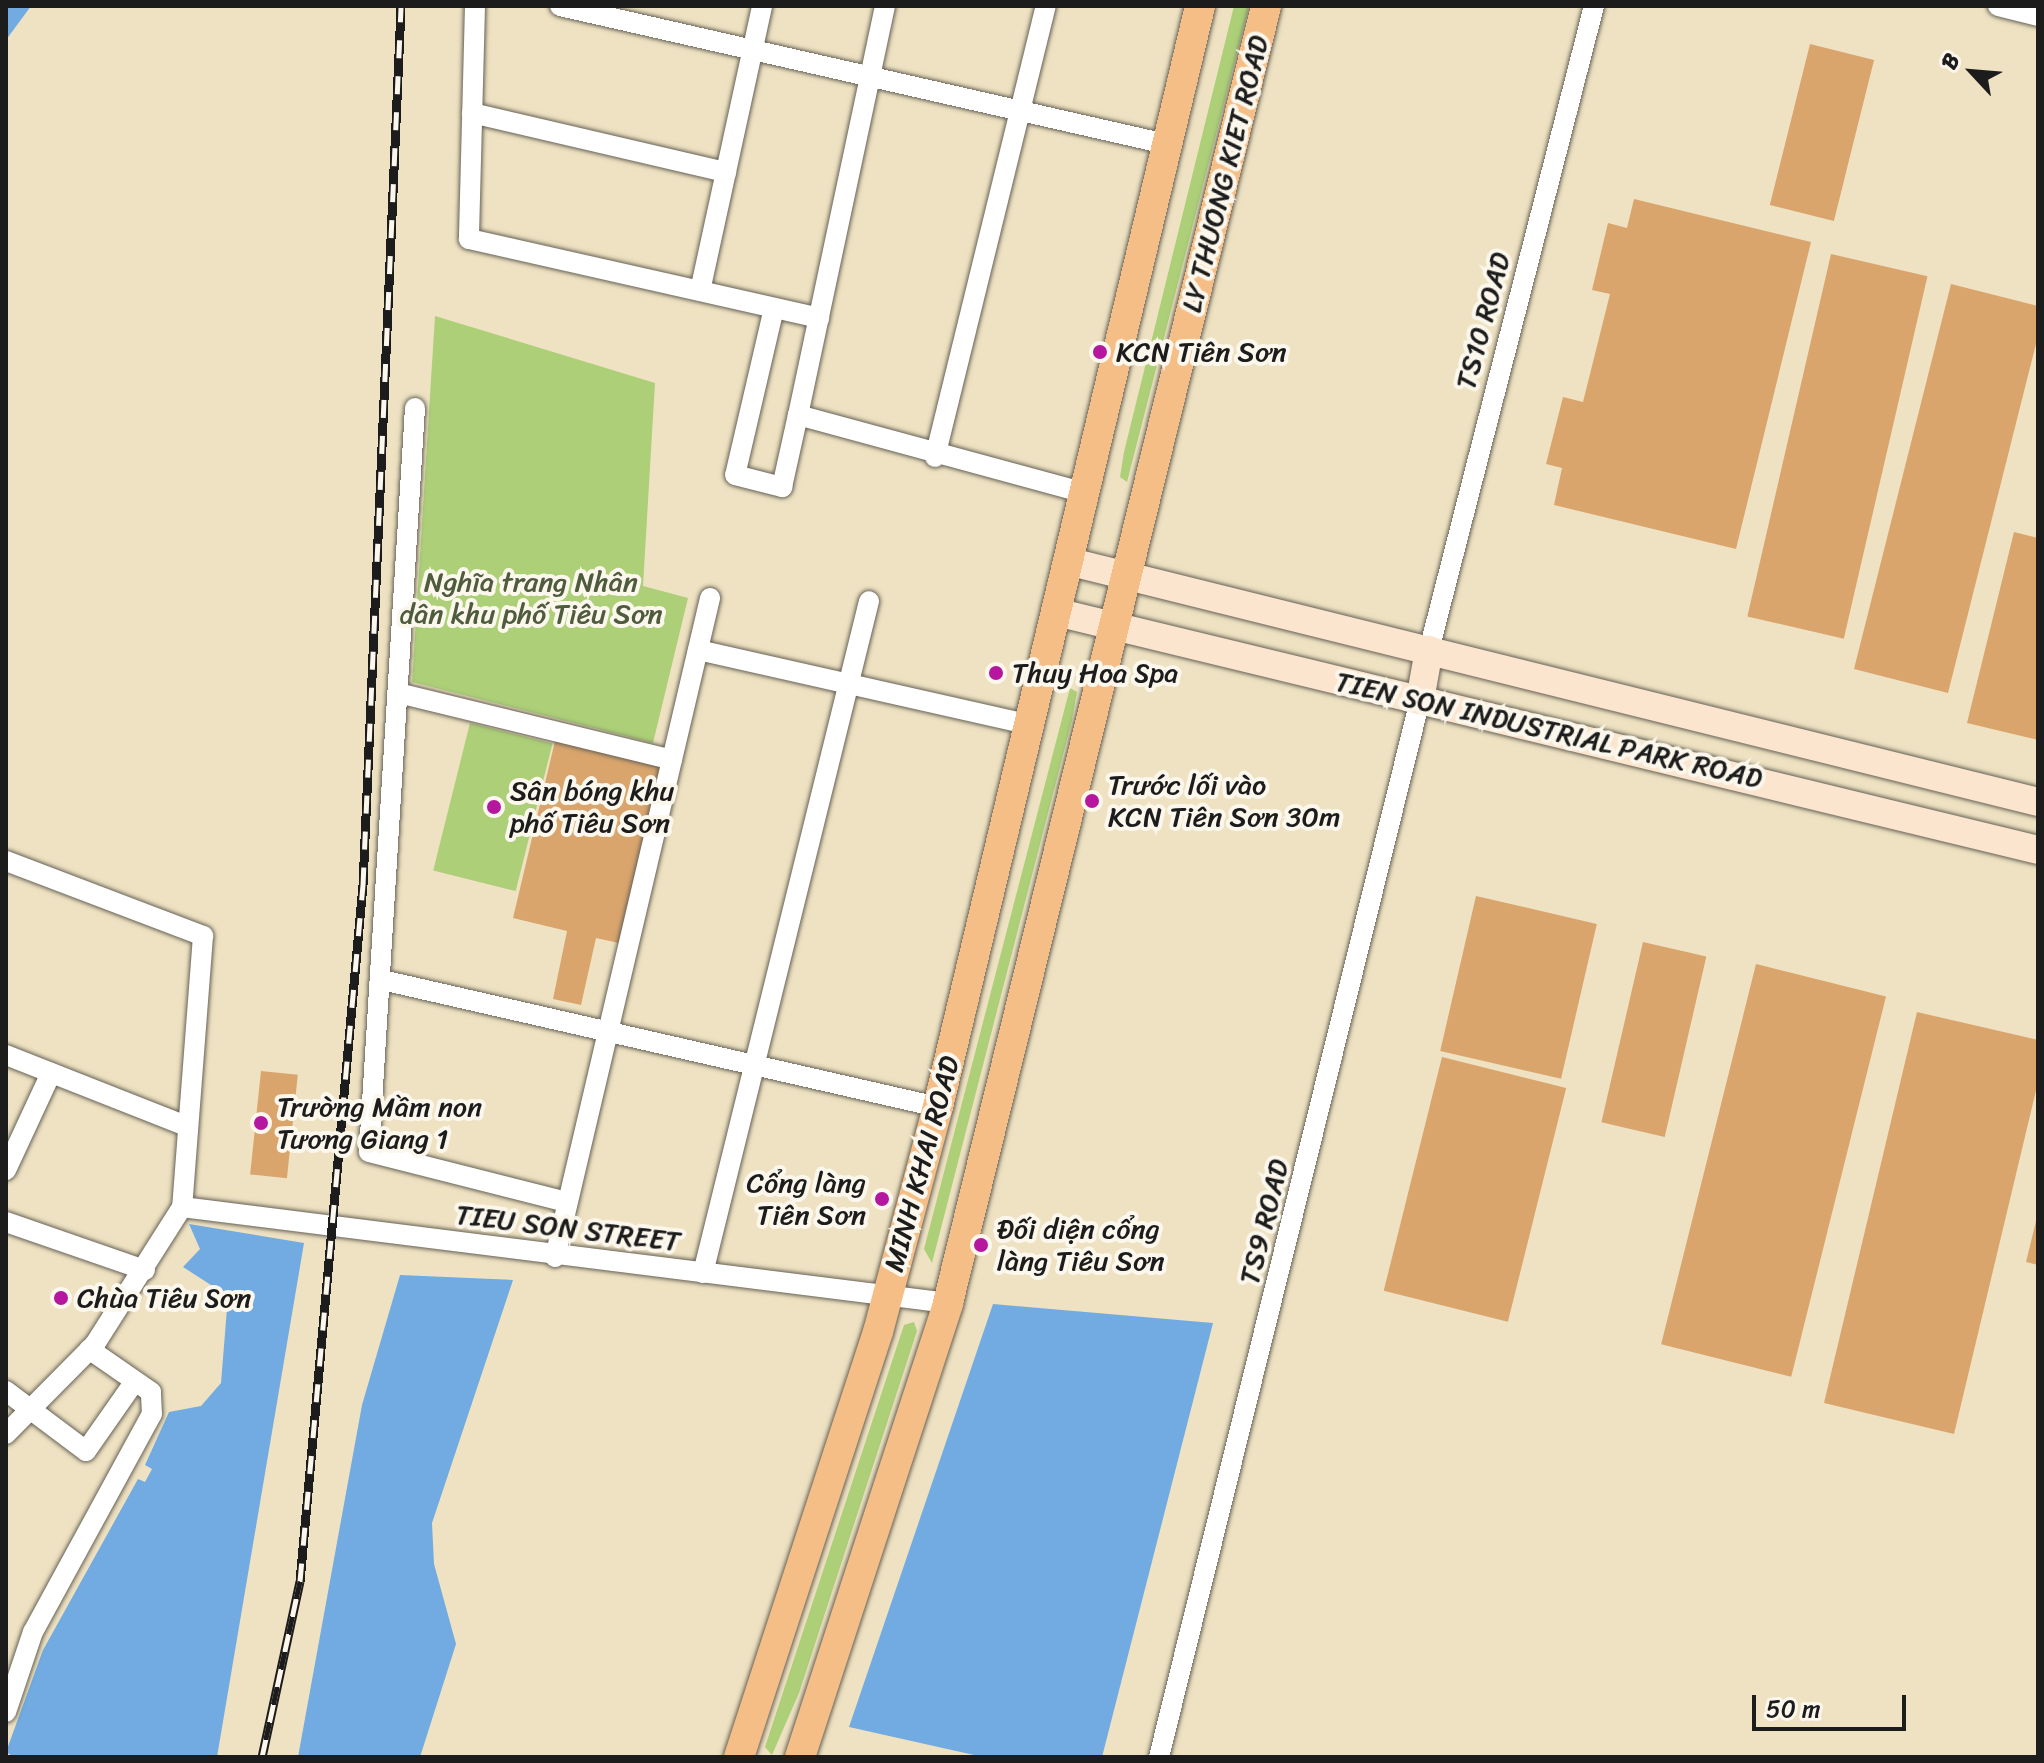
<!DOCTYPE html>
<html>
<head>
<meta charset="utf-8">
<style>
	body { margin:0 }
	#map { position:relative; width:2044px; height:1763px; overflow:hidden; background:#eee2c2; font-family:Sriracha,sans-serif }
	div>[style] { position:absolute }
	.green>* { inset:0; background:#accf78; transform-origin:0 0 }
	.water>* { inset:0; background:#71abe1 }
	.building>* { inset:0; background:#d9a56d; transform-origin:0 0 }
	.roads { filter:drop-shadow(0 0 2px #666156) drop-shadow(0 0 2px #666156) }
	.minor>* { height:20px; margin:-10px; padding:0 10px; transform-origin:10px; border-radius:10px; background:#fff }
	.secondary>* { height:28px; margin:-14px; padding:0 14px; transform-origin:14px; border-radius:14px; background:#fbe5cf }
	.primary>* { height:30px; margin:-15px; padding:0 15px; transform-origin:15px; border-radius:15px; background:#f6be87 }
	.rail>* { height:9px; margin-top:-4.5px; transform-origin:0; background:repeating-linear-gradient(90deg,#fbf7ec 0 18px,#1c1c1c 0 36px); box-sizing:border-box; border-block:2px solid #1c1c1c }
	.dots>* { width:22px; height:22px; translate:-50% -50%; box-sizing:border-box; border:4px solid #fbf7ec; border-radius:50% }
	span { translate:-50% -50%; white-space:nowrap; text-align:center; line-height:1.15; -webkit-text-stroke:8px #fbf7ec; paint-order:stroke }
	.street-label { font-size:28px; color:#1c1c1c }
	.poi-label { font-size:28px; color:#1c1c1c }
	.left { translate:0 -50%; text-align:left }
	.right { translate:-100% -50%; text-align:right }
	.park-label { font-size:28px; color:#4e5b3c }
	.frame { position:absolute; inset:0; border:8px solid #1c1c1c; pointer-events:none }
	.north { position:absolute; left:1932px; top:32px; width:80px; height:80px; -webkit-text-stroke:6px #fbf7ec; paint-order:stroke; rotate:296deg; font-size:22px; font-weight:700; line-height:32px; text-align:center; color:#1c1c1c }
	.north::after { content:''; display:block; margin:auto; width:28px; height:36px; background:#1c1c1c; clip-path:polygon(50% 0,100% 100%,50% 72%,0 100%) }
	.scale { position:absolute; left:1752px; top:1695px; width:154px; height:36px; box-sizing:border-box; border:4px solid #1c1c1c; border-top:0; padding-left:10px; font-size:24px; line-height:28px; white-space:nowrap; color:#1c1c1c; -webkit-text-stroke:6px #fbf7ec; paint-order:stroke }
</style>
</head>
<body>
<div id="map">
	<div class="green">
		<i style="clip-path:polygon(1234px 6px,1249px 6px,1127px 482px,1120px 477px,1124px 452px)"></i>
		<i style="clip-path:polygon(435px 316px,655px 383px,643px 586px,688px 598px,653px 743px,412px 682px)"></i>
		<i style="clip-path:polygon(1070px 688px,1077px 692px,1072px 720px,932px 1263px,924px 1249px)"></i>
		<i style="left:470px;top:723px;width:85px;height:152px;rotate:14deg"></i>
		<i style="clip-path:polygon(914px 1322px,917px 1331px,799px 1693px,772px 1755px,765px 1747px,904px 1325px)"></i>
	</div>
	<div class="water">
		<i style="clip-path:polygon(6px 6px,31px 6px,6px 40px)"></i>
		<i style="clip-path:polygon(189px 1224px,304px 1243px,217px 1757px,14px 1757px,6px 1752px,43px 1650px,138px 1479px,145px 1482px,152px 1469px,145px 1465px,169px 1412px,201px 1406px,221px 1383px,228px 1296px,183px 1267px,200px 1249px)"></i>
		<i style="clip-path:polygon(400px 1275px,513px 1280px,432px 1523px,434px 1564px,456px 1644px,420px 1757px,298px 1757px,362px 1405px)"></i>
		<i style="clip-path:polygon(993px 1304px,1213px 1323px,1102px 1757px,983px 1757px,849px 1727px)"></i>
	</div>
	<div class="building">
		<i style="left:1810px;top:44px;width:66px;height:166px;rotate:14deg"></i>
		<i style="clip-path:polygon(1634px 199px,1811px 242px,1736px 549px,1554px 505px,1562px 468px,1546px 464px,1563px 397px,1583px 402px,1610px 294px,1592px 290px,1608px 223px,1627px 228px)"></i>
		<i style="left:1831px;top:254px;width:99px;height:372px;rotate:13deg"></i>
		<i style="clip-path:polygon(1951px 284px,2038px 306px,2038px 336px,1948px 693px,1854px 669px)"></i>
		<i style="clip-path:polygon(2014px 532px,2038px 538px,2038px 740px,1967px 723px)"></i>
		<i style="clip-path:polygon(555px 741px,660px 766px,619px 943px,596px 938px,581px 1005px,553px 999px,567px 931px,513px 918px)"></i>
		<i style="left:1476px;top:896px;width:124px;height:159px;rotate:13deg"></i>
		<i style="left:1643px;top:942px;width:65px;height:185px;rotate:13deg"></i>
		<i style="left:1756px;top:964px;width:134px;height:392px;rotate:14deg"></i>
		<i style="clip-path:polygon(1917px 1012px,2038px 1040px,2038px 1082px,1954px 1434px,1824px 1403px)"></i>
		<i style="left:1442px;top:1057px;width:128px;height:241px;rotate:14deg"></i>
		<i style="left:261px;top:1071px;width:37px;height:104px;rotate:6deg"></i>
		<i style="clip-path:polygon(2037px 1217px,2038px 1217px,2038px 1265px,2026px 1262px)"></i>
	</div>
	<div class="roads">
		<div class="minor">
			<i style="left:475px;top:6px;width:233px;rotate:91.5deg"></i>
			<i style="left:469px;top:239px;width:359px;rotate:12.7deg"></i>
			<i style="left:560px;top:6px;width:622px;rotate:12.83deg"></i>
			<i style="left:885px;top:6px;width:418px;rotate:102deg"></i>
			<i style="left:798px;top:415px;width:298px;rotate:15.2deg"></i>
			<i style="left:1998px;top:6px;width:41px;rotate:14deg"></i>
			<i style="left:472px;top:113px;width:261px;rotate:13.1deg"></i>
			<i style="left:700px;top:291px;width:292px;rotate:-77.7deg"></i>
			<i style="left:774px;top:308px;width:171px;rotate:103.1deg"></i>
			<i style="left:735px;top:475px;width:49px;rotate:14.3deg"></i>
			<i style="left:782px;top:487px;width:74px;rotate:-77.5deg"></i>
			<i style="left:415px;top:408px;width:745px;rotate:93.54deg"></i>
			<i style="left:369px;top:1152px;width:204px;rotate:14.2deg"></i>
			<i style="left:935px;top:457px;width:464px;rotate:-76.2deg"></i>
			<i style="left:698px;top:650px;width:344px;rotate:12.7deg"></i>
			<i style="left:1429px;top:650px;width:665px;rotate:-75.63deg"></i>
			<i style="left:398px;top:693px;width:282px;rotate:13.7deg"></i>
			<i style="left:6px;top:861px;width:211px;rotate:20.8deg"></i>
			<i style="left:203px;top:936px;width:272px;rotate:94.4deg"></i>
			<i style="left:182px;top:1207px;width:162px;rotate:122.4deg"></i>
			<i style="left:95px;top:1344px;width:127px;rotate:134.7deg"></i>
			<i style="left:382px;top:980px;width:570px;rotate:12.87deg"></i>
			<i style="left:6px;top:1055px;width:193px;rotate:21.5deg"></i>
			<i style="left:6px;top:1170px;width:107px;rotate:-65.1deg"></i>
			<i style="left:182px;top:1207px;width:772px;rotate:7.14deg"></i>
			<i style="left:6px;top:1222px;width:147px;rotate:19.1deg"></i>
			<i style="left:555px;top:1257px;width:677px;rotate:-76.76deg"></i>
			<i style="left:703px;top:1273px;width:692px;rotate:-76.12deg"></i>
			<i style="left:6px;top:1391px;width:100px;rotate:36.9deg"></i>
			<i style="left:86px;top:1451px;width:85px;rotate:-55deg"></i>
			<i style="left:6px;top:1712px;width:84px;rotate:-71.4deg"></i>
			<i style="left:33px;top:1632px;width:248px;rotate:-61.4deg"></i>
			<i style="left:152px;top:1414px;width:22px;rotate:-93deg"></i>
			<i style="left:151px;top:1392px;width:75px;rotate:-145.3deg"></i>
			<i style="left:1159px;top:1757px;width:1089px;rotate:-76.13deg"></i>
		</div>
		<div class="secondary">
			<i style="left:1071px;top:562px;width:996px;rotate:13.94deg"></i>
			<i style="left:1060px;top:613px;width:1006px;rotate:13.62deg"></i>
			<i style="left:1420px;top:700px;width:51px;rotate:-79.8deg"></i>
		</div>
		<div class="primary">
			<i style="left:739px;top:1757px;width:447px;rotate:-71.9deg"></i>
			<i style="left:878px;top:1332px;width:233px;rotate:-75.1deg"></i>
			<i style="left:938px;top:1107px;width:1132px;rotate:-76.61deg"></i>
			<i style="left:800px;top:1757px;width:478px;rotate:-71.9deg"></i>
			<i style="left:948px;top:1303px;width:1335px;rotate:-76.22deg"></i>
		</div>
	</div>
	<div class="rail">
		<i style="left:262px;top:1757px;width:180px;rotate:-77.8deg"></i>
		<i style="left:300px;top:1581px;width:699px;rotate:-84.83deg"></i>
		<i style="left:363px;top:885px;width:880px;rotate:-87.52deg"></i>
	</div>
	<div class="dots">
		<i style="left:1100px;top:352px;background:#b5179e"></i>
		<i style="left:996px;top:673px;background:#b5179e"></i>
		<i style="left:1092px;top:801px;background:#b5179e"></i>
		<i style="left:494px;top:807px;background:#b5179e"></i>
		<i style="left:261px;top:1123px;background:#b5179e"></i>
		<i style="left:882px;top:1199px;background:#b5179e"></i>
		<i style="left:981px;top:1245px;background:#b5179e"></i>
		<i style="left:61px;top:1298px;background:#b5179e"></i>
	</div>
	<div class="street-label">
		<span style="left:1225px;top:174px;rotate:-76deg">LY THUONG KIET ROAD</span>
		<span style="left:1483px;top:321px;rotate:-75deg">TS10 ROAD</span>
		<span style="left:1549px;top:730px;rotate:13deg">TIEN SON INDUSTRIAL PARK ROAD</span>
		<span style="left:922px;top:1164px;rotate:-75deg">MINH KHAI ROAD</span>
		<span style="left:1264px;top:1222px;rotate:-76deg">TS9 ROAD</span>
		<span style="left:568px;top:1228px;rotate:7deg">TIEU SON STREET</span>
	</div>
	<div class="poi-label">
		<span class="left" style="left:1116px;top:352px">KCN Tiên Sơn</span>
		<span class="left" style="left:1012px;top:673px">Thuy Hoa Spa</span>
		<span class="left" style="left:1108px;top:801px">Trước lối vào<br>KCN Tiên Sơn 30m</span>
		<span class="left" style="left:510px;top:807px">Sân bóng khu<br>phố Tiêu Sơn</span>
		<span class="left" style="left:277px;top:1123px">Trường Mầm non<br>Tương Giang 1</span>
		<span class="right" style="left:866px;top:1199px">Cổng làng<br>Tiên Sơn</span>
		<span class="left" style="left:997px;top:1245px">Đối diện cổng<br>làng Tiêu Sơn</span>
		<span class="left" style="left:77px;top:1298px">Chùa Tiêu Sơn</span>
	</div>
	<div class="park-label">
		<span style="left:531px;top:598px">Nghĩa trang Nhân<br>dân khu phố Tiêu Sơn</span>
	</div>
	<div class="frame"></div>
	<div class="north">B</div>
	<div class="scale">50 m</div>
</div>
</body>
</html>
